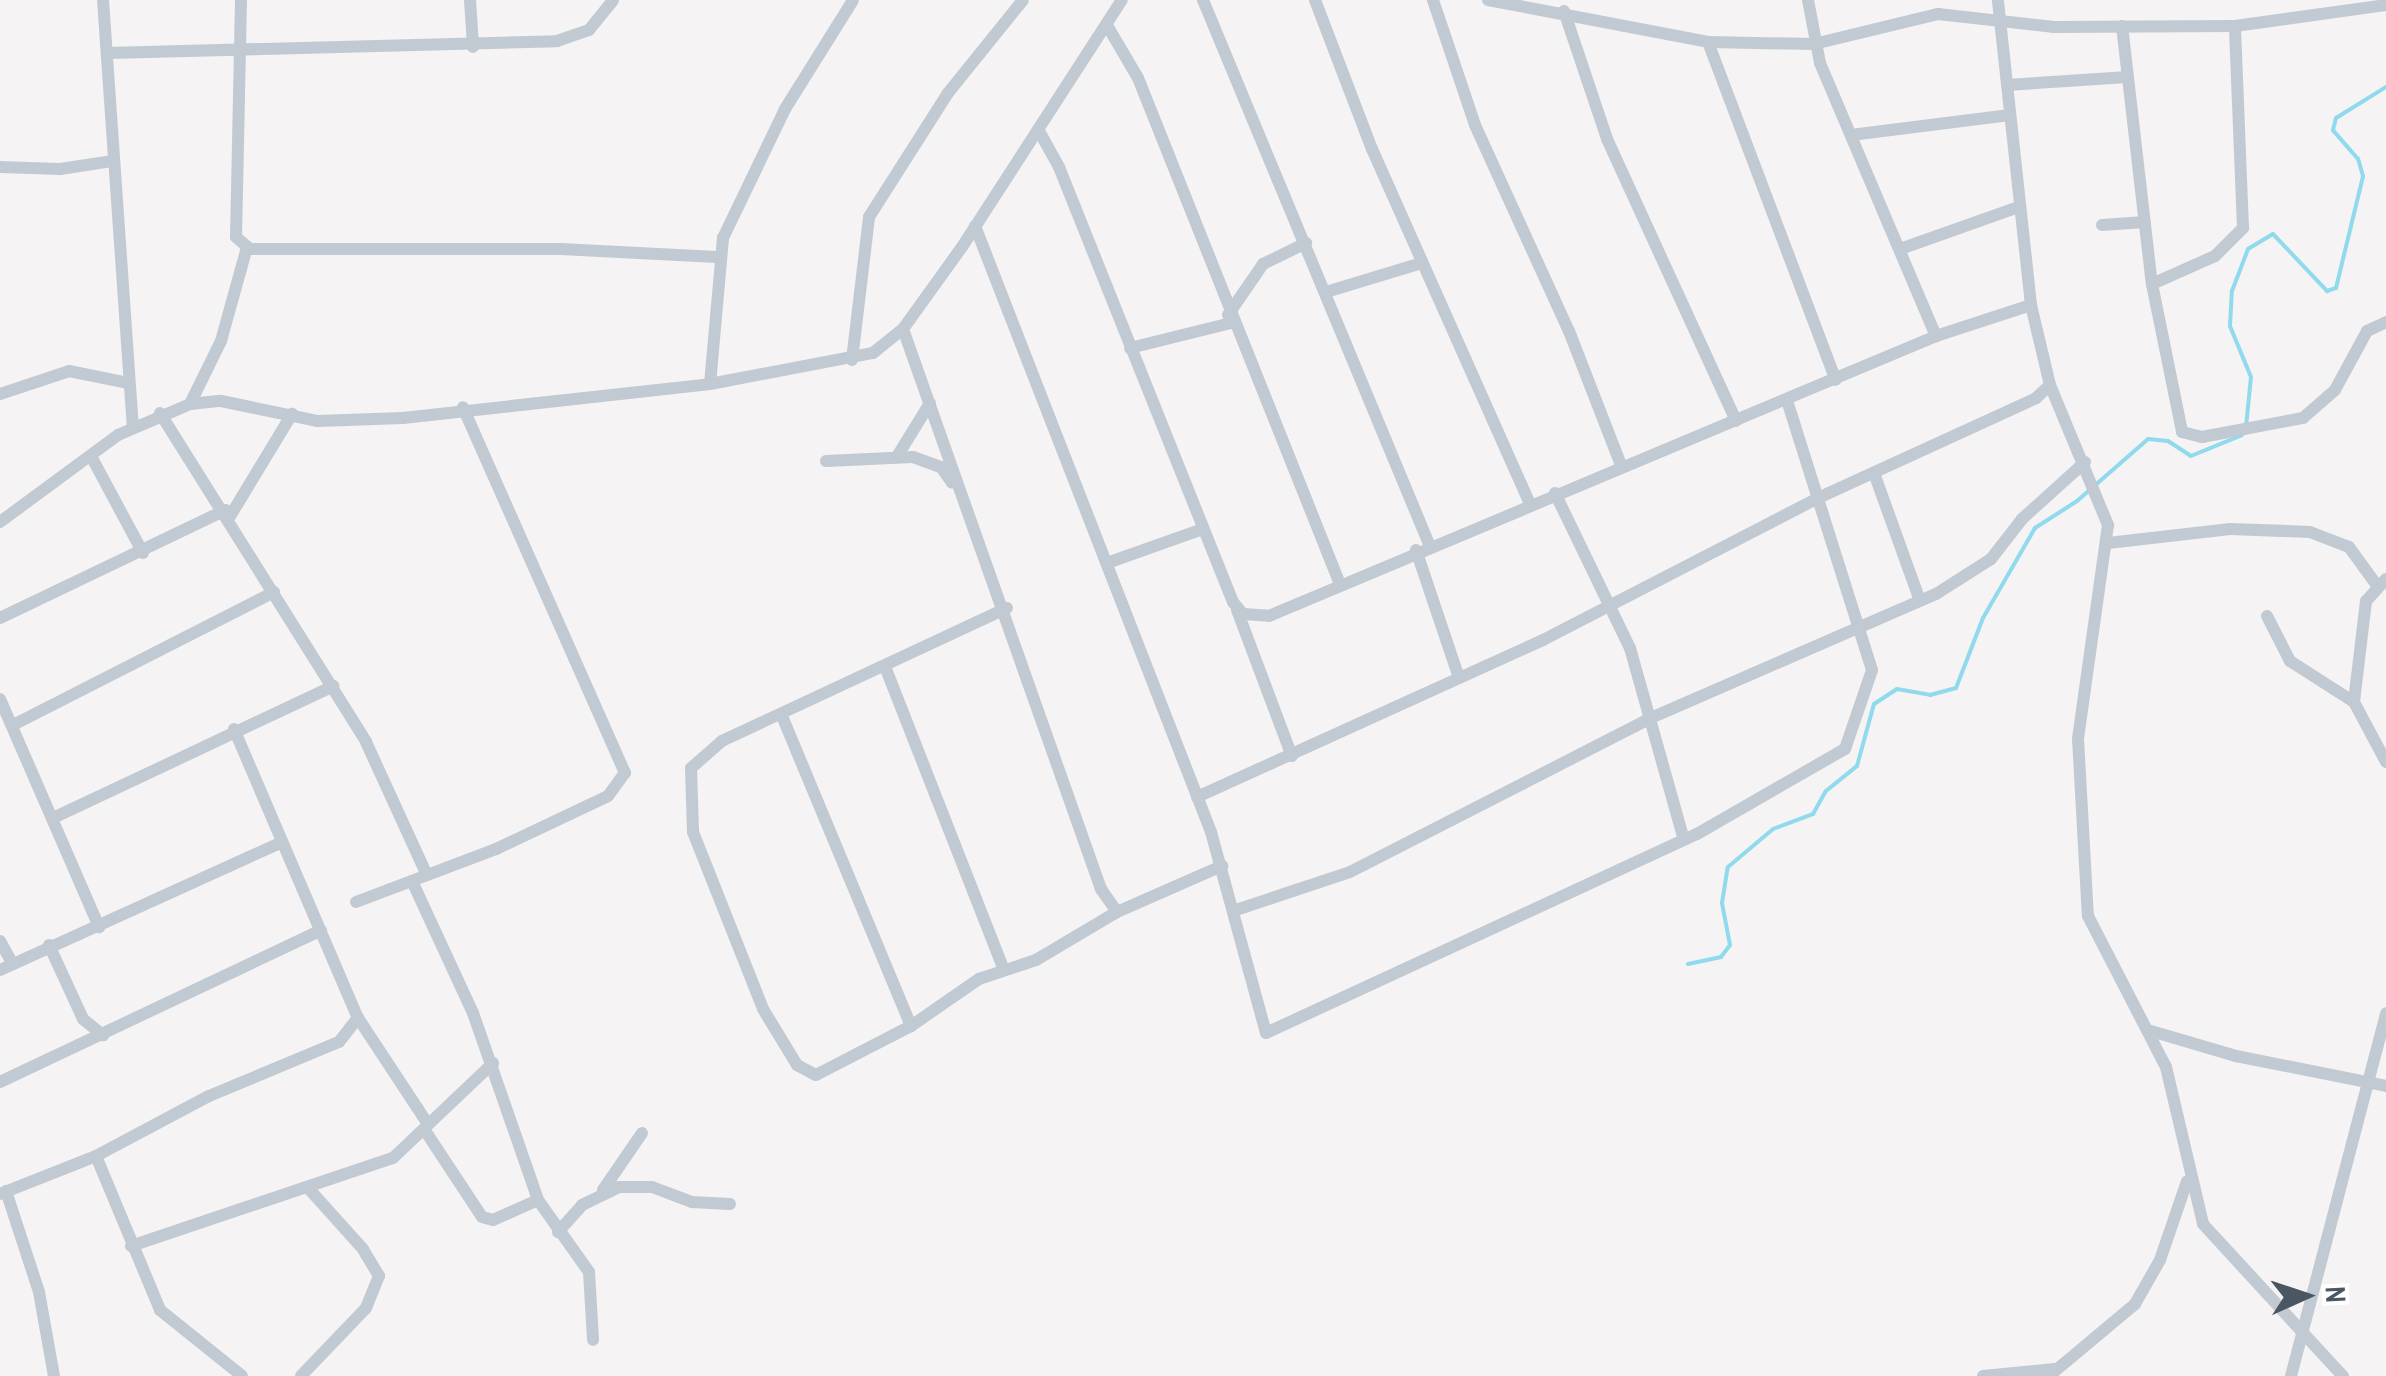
<!DOCTYPE html>
<html>
<head>
<meta charset="utf-8">
<style>
	body { margin:0 }
	#map { position:relative; width:2386px; height:1376px; overflow:hidden; background:#f5f3f3; font-family:"Archivo Narrow",sans-serif }
	div>[style] { position:absolute }
	.stream>* { height:4px; margin:-2px; padding:0 2px; transform-origin:2px; border-radius:2px; background:#90daee }
	.minor>* { height:12px; margin:-6px; padding:0 6px; transform-origin:6px; border-radius:6px; background:#c1cad2 }
	span { translate:-50% -50%; white-space:nowrap; text-align:center; line-height:1.15; -webkit-text-stroke:10px #fff; paint-order:stroke }
	.north { position:absolute; left:2256px; top:1246px; width:100px; height:100px; -webkit-text-stroke:8px #fff; paint-order:stroke; rotate:87deg; font-size:28px; font-weight:700; line-height:40px; text-align:center; color:#4a5661 }
	.north::after { content:''; display:block; margin:auto; width:35px; height:45px; background:#4a5661; clip-path:polygon(50% 0,100% 100%,50% 72%,0 100%) }
</style>
</head>
<body>
<div id="map">
	<div class="stream">
		<i style="left:2246px;top:427px;width:50px;rotate:-84.3deg"></i>
		<i style="left:2251px;top:377px;width:55px;rotate:-112.4deg"></i>
		<i style="left:2230px;top:326px;width:35px;rotate:-87deg"></i>
		<i style="left:2232px;top:291px;width:45px;rotate:-69.1deg"></i>
		<i style="left:2248px;top:249px;width:29px;rotate:-31deg"></i>
		<i style="left:2273px;top:234px;width:79px;rotate:46.5deg"></i>
		<i style="left:2327px;top:291px;width:9px;rotate:-18deg"></i>
		<i style="left:2336px;top:288px;width:115px;rotate:-76.4deg"></i>
		<i style="left:2363px;top:176px;width:18px;rotate:-106deg"></i>
		<i style="left:2358px;top:159px;width:38px;rotate:-131deg"></i>
		<i style="left:2333px;top:130px;width:12px;rotate:-76deg"></i>
		<i style="left:2336px;top:118px;width:59px;rotate:-31.8deg"></i>
		<i style="left:1688px;top:964px;width:34px;rotate:-12deg"></i>
		<i style="left:1721px;top:957px;width:15px;rotate:-53deg"></i>
		<i style="left:1730px;top:945px;width:43px;rotate:-100.8deg"></i>
		<i style="left:1722px;top:903px;width:36px;rotate:-81deg"></i>
		<i style="left:1728px;top:867px;width:59px;rotate:-40.2deg"></i>
		<i style="left:1773px;top:829px;width:43px;rotate:-20.6deg"></i>
		<i style="left:1813px;top:814px;width:26px;rotate:-61deg"></i>
		<i style="left:1826px;top:791px;width:40px;rotate:-39deg"></i>
		<i style="left:1857px;top:766px;width:64px;rotate:-74.7deg"></i>
		<i style="left:1874px;top:704px;width:27px;rotate:-33deg"></i>
		<i style="left:1897px;top:689px;width:34px;rotate:10deg"></i>
		<i style="left:1930px;top:695px;width:27px;rotate:-15deg"></i>
		<i style="left:1956px;top:688px;width:75px;rotate:-68.9deg"></i>
		<i style="left:1983px;top:618px;width:104px;rotate:-60deg"></i>
		<i style="left:2035px;top:528px;width:50px;rotate:-32.7deg"></i>
		<i style="left:2077px;top:501px;width:94px;rotate:-41.1deg"></i>
		<i style="left:2148px;top:439px;width:20px;rotate:6deg"></i>
		<i style="left:2168px;top:441px;width:27px;rotate:33deg"></i>
		<i style="left:2191px;top:456px;width:55px;rotate:-22.4deg"></i>
	</div>
	<div class="minor">
		<i style="left:103px;top:0;width:427px;rotate:86deg"></i>
		<i style="left:241px;top:0;width:237px;rotate:91.2deg"></i>
		<i style="left:236px;top:237px;width:18px;rotate:41deg"></i>
		<i style="left:250px;top:249px;width:311px"></i>
		<i style="left:561px;top:249px;width:156px;rotate:2.9deg"></i>
		<i style="left:470px;top:0;width:47px;rotate:86.3deg"></i>
		<i style="left:1203px;top:0;width:589px;rotate:67.44deg"></i>
		<i style="left:1315px;top:0;width:160px;rotate:69.1deg"></i>
		<i style="left:1372px;top:149px;width:389px;rotate:66deg"></i>
		<i style="left:1433px;top:0;width:132px;rotate:71.4deg"></i>
		<i style="left:1475px;top:125px;width:226px;rotate:65.5deg"></i>
		<i style="left:1569px;top:331px;width:144px;rotate:68.8deg"></i>
		<i style="left:1488px;top:0;width:224px;rotate:10.8deg"></i>
		<i style="left:1708px;top:42px;width:106px;rotate:1.1deg"></i>
		<i style="left:1814px;top:44px;width:128px;rotate:-13.6deg"></i>
		<i style="left:1938px;top:14px;width:117px;rotate:6.4deg"></i>
		<i style="left:2054px;top:27px;width:181px;rotate:-0.3deg"></i>
		<i style="left:2235px;top:26px;width:152px;rotate:-7.9deg"></i>
		<i style="left:1808px;top:0;width:64px;rotate:79.2deg"></i>
		<i style="left:1820px;top:63px;width:297px;rotate:67deg"></i>
		<i style="left:1564px;top:11px;width:135px;rotate:71.4deg"></i>
		<i style="left:1607px;top:139px;width:310px;rotate:65.4deg"></i>
		<i style="left:2122px;top:26px;width:260px;rotate:83.4deg"></i>
		<i style="left:2152px;top:284px;width:151px;rotate:78.5deg"></i>
		<i style="left:2182px;top:432px;width:21px;rotate:14deg"></i>
		<i style="left:2202px;top:437px;width:103px;rotate:-10.7deg"></i>
		<i style="left:2303px;top:418px;width:43px;rotate:-41.2deg"></i>
		<i style="left:2335px;top:390px;width:67px;rotate:-61.5deg"></i>
		<i style="left:2367px;top:331px;width:21px;rotate:-25deg"></i>
		<i style="left:1108px;top:27px;width:59px;rotate:59.5deg"></i>
		<i style="left:1138px;top:78px;width:545px;rotate:68.24deg"></i>
		<i style="left:1708px;top:42px;width:361px;rotate:69.3deg"></i>
		<i style="left:108px;top:53px;width:449px;rotate:-1.5deg"></i>
		<i style="left:557px;top:41px;width:34px;rotate:-19deg"></i>
		<i style="left:589px;top:30px;width:38px;rotate:-51deg"></i>
		<i style="left:2007px;top:85px;width:121px;rotate:-3.8deg"></i>
		<i style="left:1039px;top:131px;width:41px;rotate:60.9deg"></i>
		<i style="left:1059px;top:167px;width:469px;rotate:68.2deg"></i>
		<i style="left:1233px;top:602px;width:16px;rotate:50deg"></i>
		<i style="left:1243px;top:614px;width:26px;rotate:4deg"></i>
		<i style="left:1269px;top:616px;width:723px;rotate:-22.77deg"></i>
		<i style="left:1936px;top:336px;width:100px;rotate:-18.1deg"></i>
		<i style="left:2031px;top:305px;width:307px;rotate:-96.2deg"></i>
		<i style="left:1851px;top:135px;width:160px;rotate:-7.2deg"></i>
		<i style="left:0;top:167px;width:60px;rotate:1.9deg"></i>
		<i style="left:60px;top:169px;width:54px;rotate:-8.6deg"></i>
		<i style="left:2102px;top:225px;width:43px;rotate:-4deg"></i>
		<i style="left:975px;top:226px;width:650px;rotate:68.72deg"></i>
		<i style="left:1211px;top:832px;width:208px;rotate:74.7deg"></i>
		<i style="left:1266px;top:1033px;width:475px;rotate:-24.8deg"></i>
		<i style="left:1697px;top:834px;width:171px;rotate:-29.9deg"></i>
		<i style="left:1845px;top:749px;width:83px;rotate:-71.1deg"></i>
		<i style="left:1872px;top:670px;width:282px;rotate:-107.5deg"></i>
		<i style="left:1903px;top:248px;width:120px;rotate:-19.5deg"></i>
		<i style="left:2152px;top:284px;width:69px;rotate:-24deg"></i>
		<i style="left:2215px;top:256px;width:40px;rotate:-45deg"></i>
		<i style="left:2243px;top:228px;width:202px;rotate:-92.3deg"></i>
		<i style="left:1326px;top:292px;width:100px;rotate:-16.8deg"></i>
		<i style="left:1228px;top:315px;width:62px;rotate:-55.5deg"></i>
		<i style="left:1263px;top:264px;width:48px;rotate:-26deg"></i>
		<i style="left:903px;top:329px;width:594px;rotate:70.53deg"></i>
		<i style="left:1101px;top:889px;width:28px;rotate:55deg"></i>
		<i style="left:1130px;top:348px;width:104px;rotate:-13.9deg"></i>
		<i style="left:852px;top:360px;width:144px;rotate:-83.2deg"></i>
		<i style="left:869px;top:217px;width:147px;rotate:-57.5deg"></i>
		<i style="left:948px;top:93px;width:119px;rotate:-51.1deg"></i>
		<i style="left:710px;top:384px;width:147px;rotate:-84.9deg"></i>
		<i style="left:723px;top:238px;width:143px;rotate:-64.3deg"></i>
		<i style="left:785px;top:109px;width:128px;rotate:-58deg"></i>
		<i style="left:2050px;top:385px;width:152px;rotate:67.5deg"></i>
		<i style="left:2108px;top:525px;width:216px;rotate:98deg"></i>
		<i style="left:2078px;top:739px;width:177px;rotate:86.8deg"></i>
		<i style="left:2088px;top:916px;width:170px;rotate:62.7deg"></i>
		<i style="left:2166px;top:1067px;width:161px;rotate:76.7deg"></i>
		<i style="left:2203px;top:1224px;width:207px;rotate:47.4deg"></i>
		<i style="left:0;top:394px;width:73px;rotate:-18.4deg"></i>
		<i style="left:69px;top:371px;width:60px;rotate:11.5deg"></i>
		<i style="left:190px;top:404px;width:70px;rotate:-63.8deg"></i>
		<i style="left:221px;top:341px;width:98px;rotate:-74.5deg"></i>
		<i style="left:160px;top:413px;width:388px;rotate:57.9deg"></i>
		<i style="left:366px;top:742px;width:146px;rotate:65.4deg"></i>
		<i style="left:898px;top:455px;width:61px;rotate:-58.4deg"></i>
		<i style="left:91px;top:456px;width:110px;rotate:61.8deg"></i>
		<i style="left:826px;top:461px;width:87px;rotate:-2.6deg"></i>
		<i style="left:913px;top:457px;width:30px;rotate:20deg"></i>
		<i style="left:941px;top:467px;width:19px;rotate:55deg"></i>
		<i style="left:1874px;top:473px;width:136px;rotate:70.2deg"></i>
		<i style="left:1555px;top:493px;width:172px;rotate:64.2deg"></i>
		<i style="left:1630px;top:648px;width:199px;rotate:74.3deg"></i>
		<i style="left:229px;top:518px;width:122px;rotate:-58.8deg"></i>
		<i style="left:0;top:522px;width:147px;rotate:-36.4deg"></i>
		<i style="left:118px;top:435px;width:78px;rotate:-23.3deg"></i>
		<i style="left:190px;top:404px;width:31px;rotate:-6deg"></i>
		<i style="left:221px;top:401px;width:99px;rotate:11.7deg"></i>
		<i style="left:318px;top:421px;width:85px;rotate:-2deg"></i>
		<i style="left:403px;top:418px;width:309px;rotate:-6.3deg"></i>
		<i style="left:710px;top:384px;width:166px;rotate:-10.8deg"></i>
		<i style="left:873px;top:353px;width:38px;rotate:-39deg"></i>
		<i style="left:903px;top:329px;width:101px;rotate:-54.3deg"></i>
		<i style="left:962px;top:247px;width:294px;rotate:-57.1deg"></i>
		<i style="left:2108px;top:543px;width:123px;rotate:-6.5deg"></i>
		<i style="left:2230px;top:529px;width:80px;rotate:2.1deg"></i>
		<i style="left:2310px;top:532px;width:42px;rotate:21deg"></i>
		<i style="left:2349px;top:547px;width:46px;rotate:53.9deg"></i>
		<i style="left:1416px;top:550px;width:132px;rotate:71.4deg"></i>
		<i style="left:1107px;top:563px;width:99px;rotate:-19.5deg"></i>
		<i style="left:2386px;top:579px;width:30px;rotate:132deg"></i>
		<i style="left:2366px;top:601px;width:102px;rotate:96.8deg"></i>
		<i style="left:2354px;top:702px;width:68px;rotate:61.9deg"></i>
		<i style="left:1007px;top:608px;width:315px;rotate:155deg"></i>
		<i style="left:722px;top:741px;width:41px;rotate:138.9deg"></i>
		<i style="left:691px;top:768px;width:64px;rotate:88.2deg"></i>
		<i style="left:693px;top:832px;width:190px;rotate:68.4deg"></i>
		<i style="left:763px;top:1009px;width:66px;rotate:58.7deg"></i>
		<i style="left:797px;top:1065px;width:21px;rotate:28deg"></i>
		<i style="left:816px;top:1075px;width:107px;rotate:-27.3deg"></i>
		<i style="left:911px;top:1026px;width:83px;rotate:-34.7deg"></i>
		<i style="left:979px;top:979px;width:60px;rotate:-18.4deg"></i>
		<i style="left:1036px;top:960px;width:94px;rotate:-30.7deg"></i>
		<i style="left:1117px;top:912px;width:115px;rotate:-23.7deg"></i>
		<i style="left:1237px;top:610px;width:156px;rotate:69.4deg"></i>
		<i style="left:2267px;top:616px;width:51px;rotate:62.9deg"></i>
		<i style="left:2290px;top:661px;width:76px;rotate:32.6deg"></i>
		<i style="left:0;top:618px;width:250px;rotate:-25.6deg"></i>
		<i style="left:886px;top:669px;width:321px;rotate:68.6deg"></i>
		<i style="left:0;top:699px;width:249px;rotate:66.5deg"></i>
		<i style="left:782px;top:716px;width:336px;rotate:67.4deg"></i>
		<i style="left:13px;top:725px;width:293px;rotate:-27deg"></i>
		<i style="left:234px;top:729px;width:314px;rotate:66.8deg"></i>
		<i style="left:358px;top:1018px;width:127px;rotate:56.6deg"></i>
		<i style="left:1197px;top:797px;width:380px;rotate:-24.4deg"></i>
		<i style="left:1543px;top:640px;width:309px;rotate:-27.3deg"></i>
		<i style="left:1818px;top:498px;width:240px;rotate:-24.6deg"></i>
		<i style="left:2036px;top:398px;width:19px;rotate:-43deg"></i>
		<i style="left:2050px;top:385px;width:82px;rotate:-103.4deg"></i>
		<i style="left:53px;top:818px;width:310px;rotate:-25.2deg"></i>
		<i style="left:412px;top:881px;width:145px;rotate:65.2deg"></i>
		<i style="left:473px;top:1013px;width:198px;rotate:70.8deg"></i>
		<i style="left:538px;top:1200px;width:88px;rotate:54.7deg"></i>
		<i style="left:589px;top:1272px;width:68px;rotate:86.6deg"></i>
		<i style="left:356px;top:902px;width:150px;rotate:-20.7deg"></i>
		<i style="left:496px;top:849px;width:124px;rotate:-25.3deg"></i>
		<i style="left:608px;top:796px;width:29px;rotate:-54deg"></i>
		<i style="left:625px;top:773px;width:400px;rotate:-113.9deg"></i>
		<i style="left:1233px;top:911px;width:123px;rotate:-18.4deg"></i>
		<i style="left:1350px;top:872px;width:340px;rotate:-27.1deg"></i>
		<i style="left:1653px;top:717px;width:309px;rotate:-23.5deg"></i>
		<i style="left:1936px;top:594px;width:65px;rotate:-32.5deg"></i>
		<i style="left:1991px;top:559px;width:51px;rotate:-52.2deg"></i>
		<i style="left:2022px;top:519px;width:85px;rotate:-42.1deg"></i>
		<i style="left:0;top:941px;width:26px;rotate:61deg"></i>
		<i style="left:49px;top:945px;width:81px;rotate:65.3deg"></i>
		<i style="left:83px;top:1019px;width:26px;rotate:39deg"></i>
		<i style="left:0;top:970px;width:307px;rotate:-24.4deg"></i>
		<i style="left:2151px;top:1031px;width:89px;rotate:16.4deg"></i>
		<i style="left:2236px;top:1056px;width:153px;rotate:11.3deg"></i>
		<i style="left:0;top:1082px;width:355px;rotate:-25.3deg"></i>
		<i style="left:424px;top:1129px;width:105px;rotate:56.6deg"></i>
		<i style="left:482px;top:1217px;width:11px;rotate:15deg"></i>
		<i style="left:493px;top:1220px;width:49px;rotate:-24deg"></i>
		<i style="left:96px;top:1156px;width:128px;rotate:-28deg"></i>
		<i style="left:209px;top:1096px;width:141px;rotate:-22.6deg"></i>
		<i style="left:339px;top:1042px;width:31px;rotate:-52deg"></i>
		<i style="left:603px;top:1190px;width:69px;rotate:-55.6deg"></i>
		<i style="left:6px;top:1191px;width:106px;rotate:71.9deg"></i>
		<i style="left:39px;top:1292px;width:85px;rotate:79.9deg"></i>
		<i style="left:0;top:1194px;width:103px;rotate:-21.6deg"></i>
		<i style="left:96px;top:1156px;width:167px;rotate:67.4deg"></i>
		<i style="left:160px;top:1310px;width:105px;rotate:38.8deg"></i>
		<i style="left:558px;top:1232px;width:36px;rotate:-48deg"></i>
		<i style="left:582px;top:1205px;width:41px;rotate:-25.9deg"></i>
		<i style="left:619px;top:1187px;width:33px"></i>
		<i style="left:652px;top:1187px;width:43px;rotate:20.6deg"></i>
		<i style="left:692px;top:1202px;width:38px;rotate:3deg"></i>
		<i style="left:131px;top:1246px;width:276px;rotate:-18.6deg"></i>
		<i style="left:393px;top:1158px;width:138px;rotate:-43.5deg"></i>
		<i style="left:301px;top:1376px;width:94px;rotate:-46.3deg"></i>
		<i style="left:366px;top:1308px;width:35px;rotate:-68deg"></i>
		<i style="left:379px;top:1276px;width:31px;rotate:-121deg"></i>
		<i style="left:363px;top:1249px;width:82px;rotate:-132deg"></i>
		<i style="left:1983px;top:1376px;width:72px;rotate:-5.6deg"></i>
		<i style="left:2049px;top:1376px;width:112px;rotate:-39.9deg"></i>
		<i style="left:2135px;top:1304px;width:51px;rotate:-60.4deg"></i>
		<i style="left:2160px;top:1260px;width:83px;rotate:-71.1deg"></i>
		<i style="left:2291px;top:1376px;width:375px;rotate:-75.3deg"></i>
	</div>
	<div class="north">N</div>
</div>
</body>
</html>
